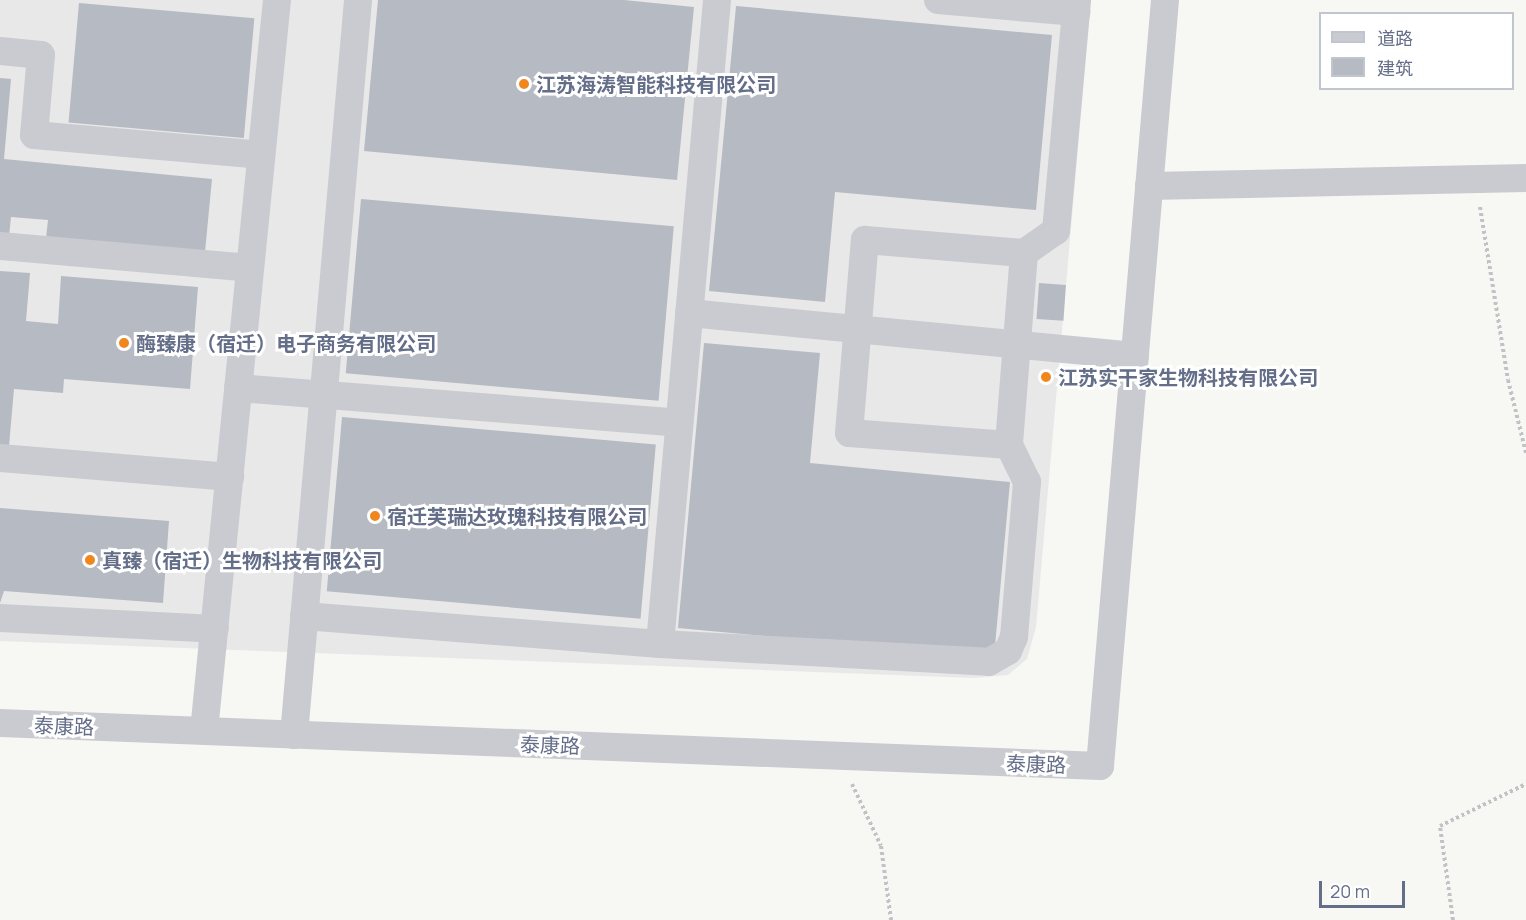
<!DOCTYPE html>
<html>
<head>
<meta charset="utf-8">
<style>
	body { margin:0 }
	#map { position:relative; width:1526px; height:920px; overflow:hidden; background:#f7f8f4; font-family:Manrope,"Noto Sans SC",sans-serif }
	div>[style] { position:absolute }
	.built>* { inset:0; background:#e8e8e8 }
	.building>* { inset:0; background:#b6bac2; transform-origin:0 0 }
	.path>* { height:4px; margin-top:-2px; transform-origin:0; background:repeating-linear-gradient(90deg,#c0c2c5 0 3px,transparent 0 6px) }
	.minor>* { height:28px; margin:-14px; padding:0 14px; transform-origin:14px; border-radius:14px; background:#cacbd0 }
	.dots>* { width:16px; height:16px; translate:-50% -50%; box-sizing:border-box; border:3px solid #fff; border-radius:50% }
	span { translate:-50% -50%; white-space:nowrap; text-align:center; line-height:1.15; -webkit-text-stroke:6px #fff; paint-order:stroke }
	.poi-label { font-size:20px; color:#646e88; font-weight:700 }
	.left { translate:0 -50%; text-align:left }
	.street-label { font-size:20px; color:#646e88 }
	.legend { position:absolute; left:1319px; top:12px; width:195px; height:78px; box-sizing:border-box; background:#fff; border:2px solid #c1c5cf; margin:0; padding:8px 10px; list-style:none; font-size:18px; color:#646e88 }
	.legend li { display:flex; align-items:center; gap:12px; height:30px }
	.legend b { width:30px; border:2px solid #c1c5cf }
	.scale { position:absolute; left:1319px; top:881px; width:86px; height:27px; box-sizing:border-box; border:3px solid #646e88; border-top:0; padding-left:8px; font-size:18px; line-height:21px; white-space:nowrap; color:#646e88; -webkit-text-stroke:4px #fff; paint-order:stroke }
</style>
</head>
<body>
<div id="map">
	<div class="built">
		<i style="clip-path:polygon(0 0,1091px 0,1036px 627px,1027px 659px,1008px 675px,974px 678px,0 641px)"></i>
	</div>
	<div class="building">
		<i style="clip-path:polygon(378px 0,624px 0,694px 7px,677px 180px,364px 151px)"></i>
		<i style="left:79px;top:3px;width:176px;height:120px;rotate:5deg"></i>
		<i style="clip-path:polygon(736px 6px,1052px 35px,1036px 210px,835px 192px,825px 302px,709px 291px)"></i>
		<i style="clip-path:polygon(0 78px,11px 79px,4px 159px,212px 179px,205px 252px,46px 238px,48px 220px,11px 217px,9px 237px,0 236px)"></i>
		<i style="left:361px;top:199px;width:314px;height:175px;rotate:5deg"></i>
		<i style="clip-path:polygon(0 271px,30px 273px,26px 321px,58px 324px,61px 276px,198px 287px,190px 389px,64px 379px,63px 393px,14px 389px,9px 446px,0 445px)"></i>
		<i style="left:1039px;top:283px;width:27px;height:36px;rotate:4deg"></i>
		<i style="clip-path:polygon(704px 343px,820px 353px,810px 463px,1010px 482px,994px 657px,678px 628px)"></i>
		<i style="left:342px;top:417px;width:315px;height:175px;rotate:5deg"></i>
		<i style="clip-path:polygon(0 508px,169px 521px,163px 603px,4px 591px,0 603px)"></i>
	</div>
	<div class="path">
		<i style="left:1480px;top:207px;width:175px;rotate:80.8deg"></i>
		<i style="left:1508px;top:380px;width:75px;rotate:76.1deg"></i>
		<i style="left:852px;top:784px;width:68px;rotate:64.9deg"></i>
		<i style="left:881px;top:846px;width:75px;rotate:82.3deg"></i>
		<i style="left:1453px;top:920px;width:95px;rotate:-97.9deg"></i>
		<i style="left:1440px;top:826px;width:96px;rotate:-26deg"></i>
	</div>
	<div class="minor">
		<i style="left:938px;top:0;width:139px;rotate:5deg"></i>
		<i style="left:0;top:51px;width:41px;rotate:5.6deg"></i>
		<i style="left:41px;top:55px;width:80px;rotate:95deg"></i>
		<i style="left:34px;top:135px;width:228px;rotate:5deg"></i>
		<i style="left:1149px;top:186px;width:377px;rotate:-1.2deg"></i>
		<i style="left:865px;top:240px;width:160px;rotate:4.7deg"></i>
		<i style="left:1024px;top:253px;width:193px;rotate:94.5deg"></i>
		<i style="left:1009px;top:445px;width:160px;rotate:-175.7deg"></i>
		<i style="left:849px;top:433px;width:194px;rotate:-85.3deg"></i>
		<i style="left:0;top:246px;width:251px;rotate:5deg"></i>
		<i style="left:1024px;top:253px;width:39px;rotate:-35deg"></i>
		<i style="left:1056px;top:231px;width:232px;rotate:-84.8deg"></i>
		<i style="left:689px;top:313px;width:448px;rotate:5.5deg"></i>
		<i style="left:238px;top:388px;width:442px;rotate:4.5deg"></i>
		<i style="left:0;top:458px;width:231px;rotate:4.7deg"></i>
		<i style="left:304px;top:616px;width:357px;rotate:4.5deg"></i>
		<i style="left:660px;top:644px;width:329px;rotate:3.1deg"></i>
		<i style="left:989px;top:662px;width:22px;rotate:-30deg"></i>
		<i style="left:1008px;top:651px;width:15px;rotate:-67deg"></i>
		<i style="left:1014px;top:637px;width:156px;rotate:-85.2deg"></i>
		<i style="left:1027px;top:482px;width:41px;rotate:-115.9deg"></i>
		<i style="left:0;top:618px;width:215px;rotate:2.9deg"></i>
		<i style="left:660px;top:644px;width:647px;rotate:-84.94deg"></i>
		<i style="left:0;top:723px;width:1101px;rotate:2.24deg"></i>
		<i style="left:1100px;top:766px;width:769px;rotate:-85.15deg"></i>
		<i style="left:204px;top:731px;width:735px;rotate:-84.3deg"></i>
		<i style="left:294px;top:735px;width:738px;rotate:-85.02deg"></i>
	</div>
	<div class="dots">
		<i style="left:524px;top:84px;background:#f0871c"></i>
		<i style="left:124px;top:343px;background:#f0871c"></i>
		<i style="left:1046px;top:377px;background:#f0871c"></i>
		<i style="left:375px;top:516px;background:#f0871c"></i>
		<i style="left:90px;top:560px;background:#f0871c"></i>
	</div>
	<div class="poi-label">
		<span class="left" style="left:536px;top:84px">江苏海涛智能科技有限公司</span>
		<span class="left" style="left:136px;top:343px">酶臻康（宿迁）电子商务有限公司</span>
		<span class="left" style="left:1058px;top:377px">江苏实干家生物科技有限公司</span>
		<span class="left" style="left:387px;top:516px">宿迁芙瑞达玫瑰科技有限公司</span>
		<span class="left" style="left:102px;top:560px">真臻（宿迁）生物科技有限公司</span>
	</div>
	<div class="street-label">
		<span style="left:64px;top:726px;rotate:2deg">泰康路</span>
		<span style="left:550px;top:745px;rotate:2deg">泰康路</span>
		<span style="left:1036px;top:764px;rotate:2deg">泰康路</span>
	</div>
	<ul class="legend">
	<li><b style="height:8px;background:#cacbd0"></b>道路</li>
	<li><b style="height:16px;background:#b6bac2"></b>建筑</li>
	</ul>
	<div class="scale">20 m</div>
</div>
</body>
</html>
